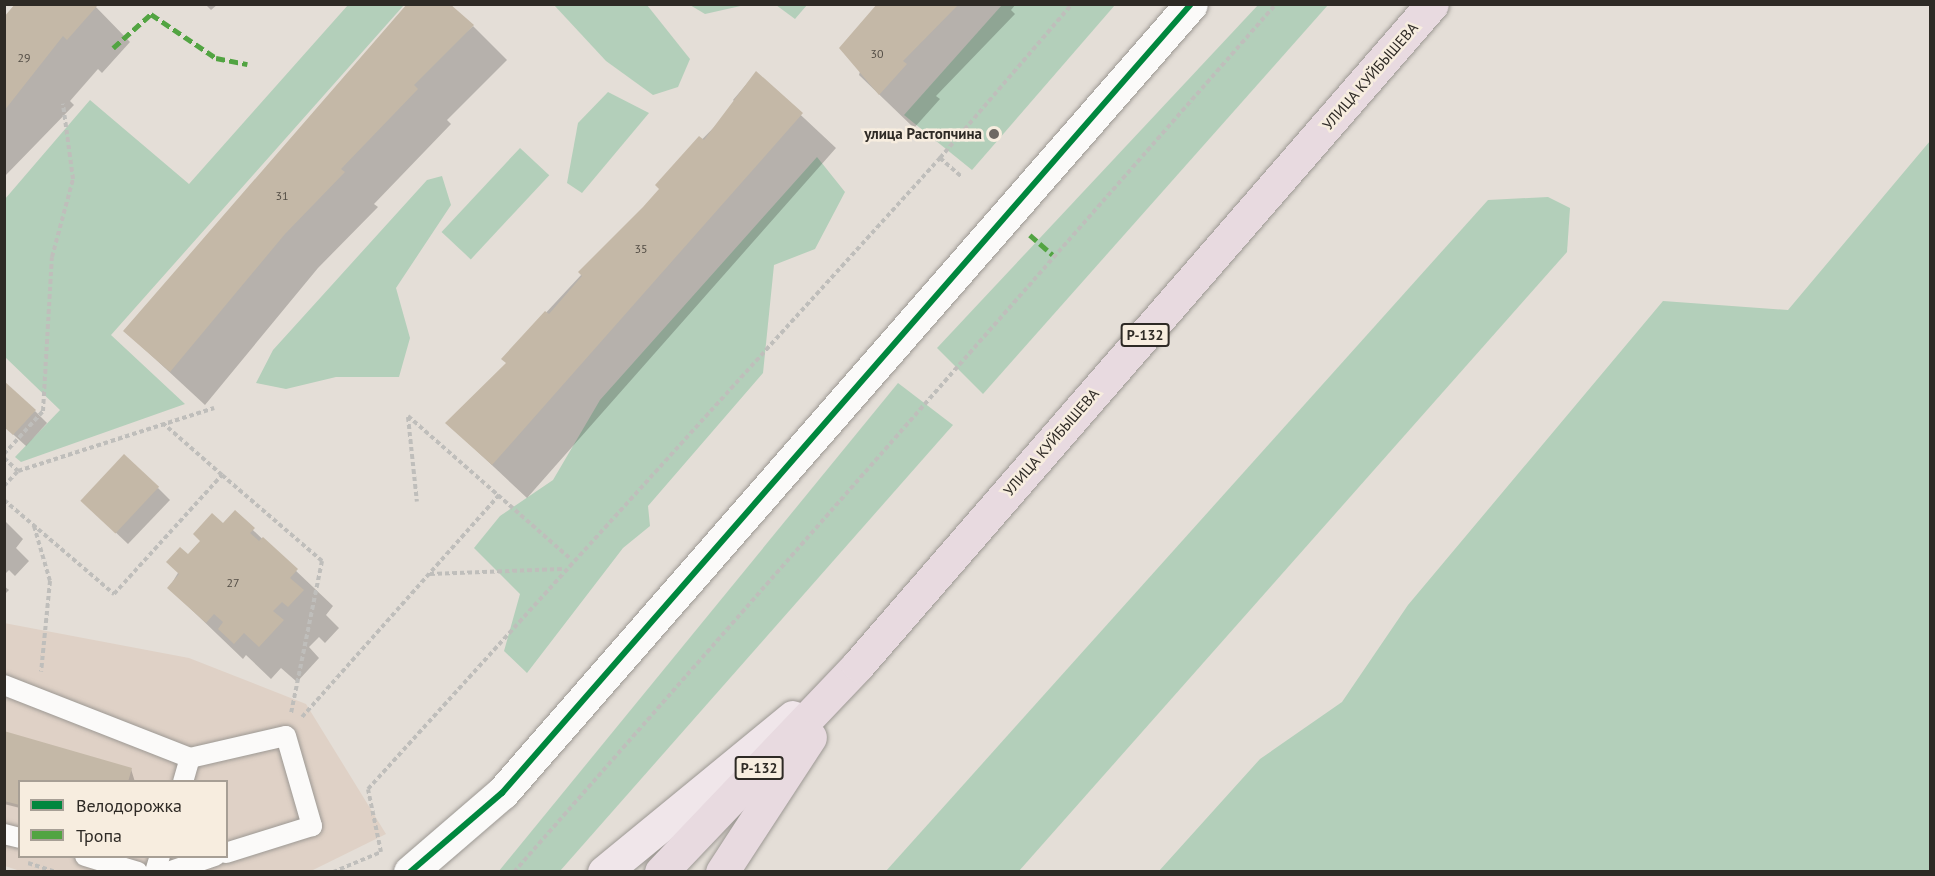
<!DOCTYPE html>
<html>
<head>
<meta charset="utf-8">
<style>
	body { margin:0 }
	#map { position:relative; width:1935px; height:876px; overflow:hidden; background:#e4ded7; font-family:"PT Sans",sans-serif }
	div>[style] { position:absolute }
	.commercial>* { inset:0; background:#dfd1c6 }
	.green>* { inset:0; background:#b3cfba; transform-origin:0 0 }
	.shadow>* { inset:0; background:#0003 }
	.building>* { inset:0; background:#c4b8a7; transform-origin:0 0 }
	.path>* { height:4px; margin-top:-2px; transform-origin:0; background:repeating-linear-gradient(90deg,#bfbebb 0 4.5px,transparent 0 7.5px) }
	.roads { filter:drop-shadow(0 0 2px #9c9893) drop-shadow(0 0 2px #9c9893) }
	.lane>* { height:20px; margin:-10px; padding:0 10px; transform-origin:10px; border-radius:10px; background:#fbfaf9 }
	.street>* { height:33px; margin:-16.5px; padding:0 16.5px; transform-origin:16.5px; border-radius:16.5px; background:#fbfaf9 }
	.primary>* { height:33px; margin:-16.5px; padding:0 16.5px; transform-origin:16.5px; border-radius:16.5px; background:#f0e6ea }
	.highway>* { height:33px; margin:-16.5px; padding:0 16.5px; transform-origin:16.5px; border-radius:16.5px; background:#e8dae0 }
	.quiet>* { height:4.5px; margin-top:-2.25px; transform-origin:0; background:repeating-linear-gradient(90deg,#52a442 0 9px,transparent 0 13.5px) }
	.cycleway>* { height:6px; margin:-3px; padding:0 3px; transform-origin:3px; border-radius:3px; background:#00873e }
	.dots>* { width:16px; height:16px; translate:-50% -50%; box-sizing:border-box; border:3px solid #f7eddf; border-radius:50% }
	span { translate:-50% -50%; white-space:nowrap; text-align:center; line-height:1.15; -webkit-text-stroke:5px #f7eddf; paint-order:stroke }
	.number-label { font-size:12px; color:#544e46 }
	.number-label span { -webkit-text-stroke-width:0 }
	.shield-label span { padding:2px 4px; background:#f7eddf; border:2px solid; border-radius:4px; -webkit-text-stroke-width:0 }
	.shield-label { font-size:14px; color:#2e2a25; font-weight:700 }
	.street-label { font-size:15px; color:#2e2a25 }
	.poi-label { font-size:15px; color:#2e2a25; font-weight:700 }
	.right { translate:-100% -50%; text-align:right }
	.frame { position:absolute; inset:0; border:6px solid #2e2a25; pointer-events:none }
	.legend { position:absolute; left:18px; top:780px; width:210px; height:78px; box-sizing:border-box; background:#f7eddf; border:2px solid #a79f95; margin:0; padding:8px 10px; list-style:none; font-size:18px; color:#2e2a25 }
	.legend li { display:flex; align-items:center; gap:12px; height:30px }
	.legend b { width:30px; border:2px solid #a79f95 }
</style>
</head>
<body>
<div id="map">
	<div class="commercial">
		<i style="clip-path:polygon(evenodd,4px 623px,189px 658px,306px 704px,386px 834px,311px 871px,23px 872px,5px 866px,4px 623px,20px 782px,226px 782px,226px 856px,20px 856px,20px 782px)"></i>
	</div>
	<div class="green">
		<i style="clip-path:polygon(1259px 4px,1328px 5px,983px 394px,937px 348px)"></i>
		<i style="clip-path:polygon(348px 5px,404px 5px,111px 335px,185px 404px,21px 462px,15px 457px,60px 410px,5px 357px,5px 199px,90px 100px,189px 184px)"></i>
		<i style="clip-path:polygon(554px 5px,647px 5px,690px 59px,678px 87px,653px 95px,606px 61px)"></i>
		<i style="clip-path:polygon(690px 5px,745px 5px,705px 14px)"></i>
		<i style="clip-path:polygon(776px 5px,807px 5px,795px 19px)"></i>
		<i style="clip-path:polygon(1002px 5px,1115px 5px,972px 170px,904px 115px)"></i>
		<i style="clip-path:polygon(608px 92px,649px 113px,582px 193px,567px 183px,578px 123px)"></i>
		<i style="clip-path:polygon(1930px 141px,1930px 871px,1159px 871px,1260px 759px,1342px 702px,1408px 605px,1663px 301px,1788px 310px)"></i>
		<i style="left:520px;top:148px;width:40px;height:115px;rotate:43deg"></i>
		<i style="clip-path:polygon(817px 157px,845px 192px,815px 249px,774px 265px,763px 373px,648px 506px,650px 526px,623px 548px,527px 673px,504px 651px,520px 594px,474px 548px,500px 516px,553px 480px,600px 400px)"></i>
		<i style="clip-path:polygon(442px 176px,451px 205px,396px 288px,410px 338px,399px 377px,336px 377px,286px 389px,256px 383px,273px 350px,427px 180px)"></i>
		<i style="clip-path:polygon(1548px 197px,1570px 208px,1567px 252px,1019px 871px,886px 871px,1488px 200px)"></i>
		<i style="clip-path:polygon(898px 383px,953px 425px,560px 871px,499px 871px)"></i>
	</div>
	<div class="shadow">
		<i style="clip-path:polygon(17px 4px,93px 4px,130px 42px,102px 73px,98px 69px,70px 101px,74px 105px,4px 177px,4px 19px)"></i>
		<i style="clip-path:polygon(205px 4px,218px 4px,211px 10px)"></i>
		<i style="clip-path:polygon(879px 4px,1016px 4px,1011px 10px,1015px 14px,936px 96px,940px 99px,914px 128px,859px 75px)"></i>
		<i style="clip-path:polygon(473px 26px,507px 60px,447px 120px,451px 124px,374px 204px,378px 207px,318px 268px,205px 405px,125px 331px)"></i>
		<i style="clip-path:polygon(756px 73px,836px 148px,527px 498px,447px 423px,507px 363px,503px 359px,661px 189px,657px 185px,737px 104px,733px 100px)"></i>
		<i style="clip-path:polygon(35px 411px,47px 423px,26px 446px,4px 426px)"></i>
		<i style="clip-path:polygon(158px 488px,170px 500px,128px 544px,94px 512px)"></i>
		<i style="clip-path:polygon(235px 513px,333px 606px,326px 615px,339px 628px,325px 643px,319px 637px,309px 647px,319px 658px,297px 682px,281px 668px,271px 679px,246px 655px,243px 659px,169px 588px,188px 556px)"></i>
		<i style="clip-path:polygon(4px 520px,23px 539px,16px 548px,29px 561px,15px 576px,9px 570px,4px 575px)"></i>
		<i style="clip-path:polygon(4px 586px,9px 590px,4px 595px)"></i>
		<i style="clip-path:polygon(4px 733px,131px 769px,135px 782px,20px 782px,20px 808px,4px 804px)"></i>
	</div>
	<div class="building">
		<i style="clip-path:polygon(15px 4px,97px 6px,67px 40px,63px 36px,4px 111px,4px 17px)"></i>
		<i style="clip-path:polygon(407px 4px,450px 4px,474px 25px,414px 85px,418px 89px,341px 169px,345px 172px,285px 234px,170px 372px,123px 331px)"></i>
		<i style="clip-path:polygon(877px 4px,959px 4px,903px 61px,907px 64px,879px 95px,839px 48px)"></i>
		<i style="clip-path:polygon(756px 71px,803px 113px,492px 465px,445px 423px,506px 363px,501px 359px,545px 311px,549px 314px,582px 276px,578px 272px,643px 207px,659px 189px,655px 185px,699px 136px,704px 140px)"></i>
		<i style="clip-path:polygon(4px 381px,36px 410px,13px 435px,4px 427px)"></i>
		<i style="left:124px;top:454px;width:48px;height:64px;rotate:43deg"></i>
		<i style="clip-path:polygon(235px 510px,255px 528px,250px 533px,259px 541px,263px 537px,298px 569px,290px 578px,304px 590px,288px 607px,282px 602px,273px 611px,284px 620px,259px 647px,244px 633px,234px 644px,218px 629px,223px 622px,214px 614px,206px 623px,167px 588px,179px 574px,166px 562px,180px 547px,188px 554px,200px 541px,193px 534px,212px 513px,223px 523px)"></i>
		<i style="clip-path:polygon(4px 731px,132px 768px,128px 782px,20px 782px,20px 805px,4px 801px)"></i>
	</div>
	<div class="path">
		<i style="left:940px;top:158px;width:29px;rotate:41deg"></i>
		<i style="left:408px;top:416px;width:217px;rotate:41.3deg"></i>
		<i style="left:408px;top:417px;width:85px;rotate:84deg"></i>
		<i style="left:4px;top:454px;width:58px;rotate:-47.8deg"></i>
		<i style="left:43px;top:411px;width:154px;rotate:-86.7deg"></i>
		<i style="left:52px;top:257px;width:81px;rotate:-74.9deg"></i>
		<i style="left:73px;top:179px;width:76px;rotate:-97.6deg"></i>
		<i style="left:4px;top:458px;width:19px;rotate:43deg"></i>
		<i style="left:18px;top:471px;width:206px;rotate:-17.8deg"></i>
		<i style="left:222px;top:475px;width:132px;rotate:40.7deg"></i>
		<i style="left:322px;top:561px;width:155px;rotate:101.5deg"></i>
		<i style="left:4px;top:486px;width:21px;rotate:-47deg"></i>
		<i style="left:4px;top:500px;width:145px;rotate:40.5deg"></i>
		<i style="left:114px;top:594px;width:161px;rotate:-47.8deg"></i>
		<i style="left:222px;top:475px;width:77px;rotate:-138.7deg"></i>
		<i style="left:34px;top:526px;width:57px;rotate:73.8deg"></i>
		<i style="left:50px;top:581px;width:91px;rotate:95.6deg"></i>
		<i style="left:430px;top:574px;width:132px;rotate:-2.2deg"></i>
		<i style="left:302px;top:717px;width:297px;rotate:-48.4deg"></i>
		<i style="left:28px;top:863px;width:29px;rotate:18deg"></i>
		<i style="left:333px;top:872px;width:52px;rotate:-22.6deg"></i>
		<i style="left:381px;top:852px;width:64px;rotate:-101.7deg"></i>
		<i style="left:368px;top:789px;width:852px;rotate:-47.81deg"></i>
		<i style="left:940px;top:158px;width:203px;rotate:-49.4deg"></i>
		<i style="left:514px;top:872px;width:1155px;rotate:-48.72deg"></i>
	</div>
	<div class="roads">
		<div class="lane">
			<i style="left:4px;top:685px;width:200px;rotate:21.4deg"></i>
			<i style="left:190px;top:758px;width:98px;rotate:-12.9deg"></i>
			<i style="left:286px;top:736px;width:94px;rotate:73.9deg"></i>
			<i style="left:312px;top:826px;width:90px;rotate:162.6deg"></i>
			<i style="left:183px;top:782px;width:25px;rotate:-74deg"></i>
			<i style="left:4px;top:834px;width:16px;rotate:14deg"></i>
			<i style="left:85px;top:856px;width:55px;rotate:16.8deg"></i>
			<i style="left:155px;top:872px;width:17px;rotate:-73deg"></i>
			<i style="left:168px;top:872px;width:50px;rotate:-18.8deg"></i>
		</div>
		<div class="street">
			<i style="left:410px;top:872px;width:121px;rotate:-40.7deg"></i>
			<i style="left:502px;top:793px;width:1047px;rotate:-48.87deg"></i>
		</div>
		<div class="primary">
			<i style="left:604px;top:872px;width:244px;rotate:-39.4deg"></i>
		</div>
		<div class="highway">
			<i style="left:661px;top:872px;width:286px;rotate:-46.4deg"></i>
			<i style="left:858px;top:665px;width:875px;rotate:-49.03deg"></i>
			<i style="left:722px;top:872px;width:161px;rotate:-56.9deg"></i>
		</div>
	</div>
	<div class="quiet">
		<i style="left:113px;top:48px;width:51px;rotate:-41.8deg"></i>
		<i style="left:151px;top:14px;width:78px;rotate:34.1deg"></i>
		<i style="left:216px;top:58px;width:32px;rotate:11deg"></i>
		<i style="left:1030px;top:235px;width:30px;rotate:41deg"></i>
	</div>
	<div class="cycleway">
		<i style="left:410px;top:872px;width:121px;rotate:-40.7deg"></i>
		<i style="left:502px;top:793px;width:1047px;rotate:-48.87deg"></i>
	</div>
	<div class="dots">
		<i style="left:994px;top:134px;background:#6e6963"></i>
	</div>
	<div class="number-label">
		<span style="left:877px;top:54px">30</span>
		<span style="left:24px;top:58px">29</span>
		<span style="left:282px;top:196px">31</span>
		<span style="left:641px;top:249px">35</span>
		<span style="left:233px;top:583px">27</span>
	</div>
	<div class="shield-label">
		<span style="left:1145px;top:335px">Р-132</span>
		<span style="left:759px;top:768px">Р-132</span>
	</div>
	<div class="street-label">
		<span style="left:1370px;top:76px;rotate:-49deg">УЛИЦА КУЙБЫШЕВА</span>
		<span style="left:1051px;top:442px;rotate:-49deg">УЛИЦА КУЙБЫШЕВА</span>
	</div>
	<div class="poi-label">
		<span class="right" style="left:982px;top:134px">улица Растопчина</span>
	</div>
	<div class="frame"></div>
	<ul class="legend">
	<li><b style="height:8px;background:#00873e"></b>Велодорожка</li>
	<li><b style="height:8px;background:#52a442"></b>Тропа</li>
	</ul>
</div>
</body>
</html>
